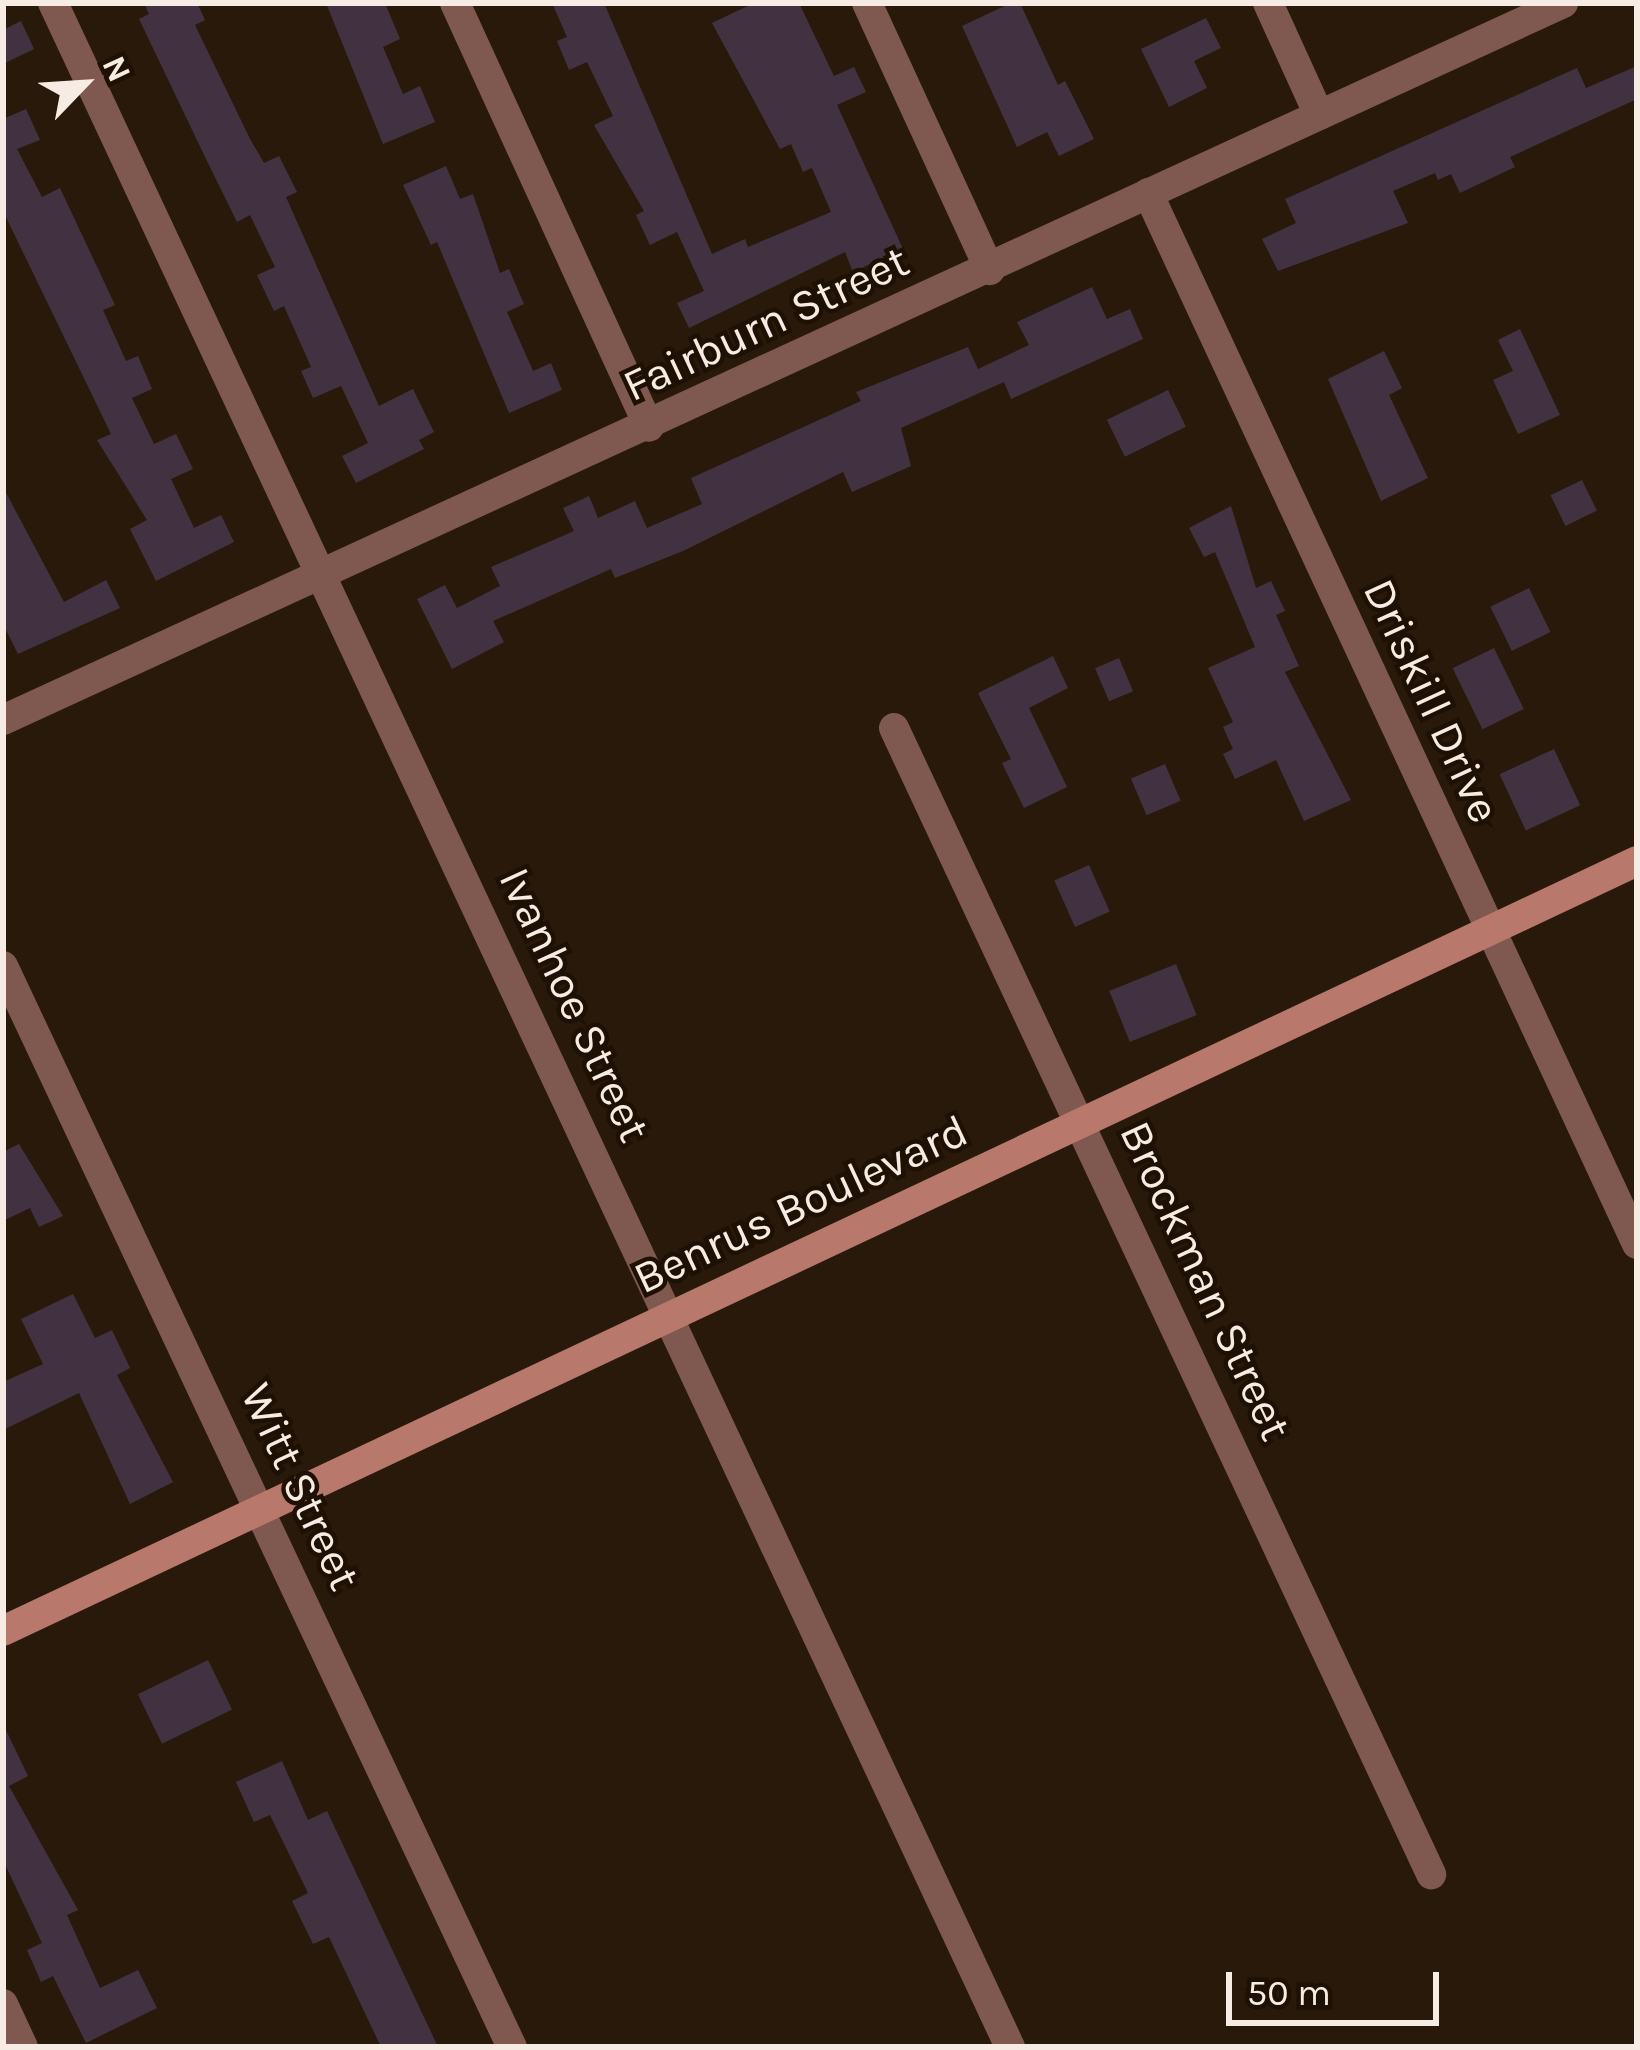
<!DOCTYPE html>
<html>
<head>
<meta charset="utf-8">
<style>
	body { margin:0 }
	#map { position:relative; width:1640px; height:2050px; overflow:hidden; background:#28190b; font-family:Karla,sans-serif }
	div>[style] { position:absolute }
	.building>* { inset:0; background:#423241; transform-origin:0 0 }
	.street>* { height:30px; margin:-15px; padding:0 15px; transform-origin:15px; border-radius:15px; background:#7f584f }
	.secondary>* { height:30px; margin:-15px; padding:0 15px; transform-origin:15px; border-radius:15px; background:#b8796c }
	span { translate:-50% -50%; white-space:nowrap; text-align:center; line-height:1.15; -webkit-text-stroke:9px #1e1003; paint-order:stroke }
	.street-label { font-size:45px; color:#f7ece3 }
	.frame { position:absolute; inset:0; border:6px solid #f7ece3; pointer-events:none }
	.north { position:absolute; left:24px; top:24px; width:120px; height:120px; -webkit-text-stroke:9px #1e1003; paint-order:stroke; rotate:65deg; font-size:33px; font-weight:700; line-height:48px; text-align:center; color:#f7ece3 }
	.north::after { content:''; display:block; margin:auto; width:42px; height:54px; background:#f7ece3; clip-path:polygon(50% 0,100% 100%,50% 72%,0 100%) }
	.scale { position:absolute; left:1226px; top:1972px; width:213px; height:54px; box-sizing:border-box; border:6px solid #f7ece3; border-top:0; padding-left:15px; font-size:36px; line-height:42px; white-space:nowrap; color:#f7ece3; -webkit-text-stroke:9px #1e1003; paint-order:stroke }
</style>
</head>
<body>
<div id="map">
	<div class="building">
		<i style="clip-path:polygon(144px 3px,197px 3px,205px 20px,195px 25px,250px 139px,264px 163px,279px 156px,297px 192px,286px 197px,379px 406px,413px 389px,434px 432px,419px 440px,424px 449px,356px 483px,342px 456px,368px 443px,341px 386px,313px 398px,301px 371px,311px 367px,284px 306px,274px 311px,257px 275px,275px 267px,250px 215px,237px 222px,207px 161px,139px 19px,149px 14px)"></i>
		<i style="clip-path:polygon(326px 3px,385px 3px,400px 39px,383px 47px,403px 94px,420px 86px,435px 122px,383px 144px)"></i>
		<i style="clip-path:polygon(552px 3px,604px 3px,712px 254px,745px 239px,748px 247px,831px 212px,812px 168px,803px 172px,791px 144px,780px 149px,712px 23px,754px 3px,799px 3px,834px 76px,854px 67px,866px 92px,837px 105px,903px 249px,853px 272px,845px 252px,689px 328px,677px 303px,704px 291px,677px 232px,650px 245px,636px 215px,644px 211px,594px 125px,613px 116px,587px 62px,569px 70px,557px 41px,567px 37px)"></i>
		<i style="clip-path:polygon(1011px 3px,1020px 3px,1058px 85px,1065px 81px,1094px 139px,1059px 156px,1047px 132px,1017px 147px,962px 26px)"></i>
		<i style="clip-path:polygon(1206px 18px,1221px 48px,1194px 61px,1207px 88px,1169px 107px,1141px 49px)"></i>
		<i style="clip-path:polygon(21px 21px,34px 49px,3px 64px,3px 30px)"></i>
		<i style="clip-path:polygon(1637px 66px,1637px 99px,1510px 157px,1515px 167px,1460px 193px,1451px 174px,1438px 180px,1435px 173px,1393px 191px,1408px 223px,1278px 271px,1262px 239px,1296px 223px,1285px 199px,1577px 68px,1586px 88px)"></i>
		<i style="clip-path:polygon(26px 109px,40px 140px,17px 149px,42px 197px,60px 188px,115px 305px,103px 310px,126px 361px,138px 356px,152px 389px,132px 398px,154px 444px,176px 434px,193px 469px,171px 479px,194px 528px,221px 515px,234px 542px,156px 581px,130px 529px,147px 520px,97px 440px,111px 434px,3px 211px,3px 119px)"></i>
		<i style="clip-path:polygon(446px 166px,460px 199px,473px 194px,500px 273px,509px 269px,524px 304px,507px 312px,533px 371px,551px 363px,562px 390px,509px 413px,437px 242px,431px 245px,403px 185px)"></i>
		<i style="clip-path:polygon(1092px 287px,1107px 319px,1130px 309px,1143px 339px,1011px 399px,1004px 382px,901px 428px,911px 466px,852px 492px,843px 472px,683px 551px,615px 578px,611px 569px,493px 621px,504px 642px,452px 669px,417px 599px,445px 585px,457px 608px,500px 586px,491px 567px,574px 531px,563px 508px,589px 496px,598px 518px,635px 501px,647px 528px,702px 504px,691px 478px,861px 401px,856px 392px,968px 347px,978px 369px,1029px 345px,1017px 322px)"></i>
		<i style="clip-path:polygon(1520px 329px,1560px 415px,1518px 434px,1493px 380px,1513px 371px,1498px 340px)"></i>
		<i style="clip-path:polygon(1384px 351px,1402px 388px,1389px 395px,1428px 478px,1381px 501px,1328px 379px)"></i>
		<i style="left:1168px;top:390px;width:41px;height:68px;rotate:64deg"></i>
		<i style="left:1582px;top:480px;width:34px;height:35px;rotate:64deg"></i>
		<i style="clip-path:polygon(3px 487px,64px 602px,106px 580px,120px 608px,18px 654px,3px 624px)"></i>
		<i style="clip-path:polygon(1231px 506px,1256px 588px,1271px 581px,1285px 611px,1276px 615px,1299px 666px,1285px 672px,1351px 800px,1304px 821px,1276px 760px,1235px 779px,1223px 754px,1233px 749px,1223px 727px,1233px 722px,1208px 668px,1255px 647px,1215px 552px,1204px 557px,1189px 528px)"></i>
		<i style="left:1529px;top:588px;width:49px;height:43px;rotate:64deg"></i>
		<i style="left:1494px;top:648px;width:68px;height:46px;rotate:64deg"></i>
		<i style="clip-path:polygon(1053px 656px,1068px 688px,1029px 708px,1067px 787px,1024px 808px,1002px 763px,1011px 759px,978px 693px)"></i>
		<i style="left:1119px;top:658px;width:36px;height:26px;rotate:67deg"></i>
		<i style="left:1554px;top:749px;width:62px;height:60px;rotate:65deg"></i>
		<i style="left:1165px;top:764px;width:40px;height:37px;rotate:67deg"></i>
		<i style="left:1089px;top:865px;width:51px;height:38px;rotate:66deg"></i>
		<i style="left:1176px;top:964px;width:55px;height:72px;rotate:68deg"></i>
		<i style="clip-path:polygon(19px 1144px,63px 1216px,39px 1227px,30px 1208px,3px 1221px,3px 1152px)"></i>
		<i style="clip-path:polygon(73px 1294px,95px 1338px,112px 1330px,130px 1368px,117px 1375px,173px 1482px,130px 1504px,79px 1393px,3px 1430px,3px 1382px,43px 1364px,21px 1319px)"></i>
		<i style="left:208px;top:1660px;width:55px;height:78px;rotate:64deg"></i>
		<i style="clip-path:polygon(3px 1724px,28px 1776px,9px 1786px,78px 1910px,67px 1915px,100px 1988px,138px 1970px,157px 2008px,86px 2043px,53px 1976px,41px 1982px,27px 1950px,42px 1943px,3px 1860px)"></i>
		<i style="clip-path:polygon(282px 1761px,308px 1820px,327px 1811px,438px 2047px,381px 2047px,329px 1937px,313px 1944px,292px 1901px,308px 1893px,270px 1815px,254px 1822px,236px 1782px)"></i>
	</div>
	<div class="street">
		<i style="left:53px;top:3px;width:2257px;rotate:64.91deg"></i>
		<i style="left:455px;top:3px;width:466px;rotate:65.4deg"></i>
		<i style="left:867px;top:3px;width:294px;rotate:65.3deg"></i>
		<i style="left:1268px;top:3px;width:123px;rotate:65.5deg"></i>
		<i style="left:1148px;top:193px;width:1159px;rotate:65.05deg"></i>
		<i style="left:3px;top:720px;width:1717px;rotate:-24.68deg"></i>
		<i style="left:894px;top:728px;width:1266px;rotate:64.89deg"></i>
		<i style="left:3px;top:966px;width:1195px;rotate:64.79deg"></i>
		<i style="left:3px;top:2004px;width:47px;rotate:65.1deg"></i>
	</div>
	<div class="secondary">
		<i style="left:3px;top:1631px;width:1806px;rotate:-25.23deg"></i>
	</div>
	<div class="street-label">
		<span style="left:766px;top:324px;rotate:-25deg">Fairburn Street</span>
		<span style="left:1431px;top:701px;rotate:65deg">Driskill Drive</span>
		<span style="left:574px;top:1005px;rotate:65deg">Ivanhoe Street</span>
		<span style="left:801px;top:1205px;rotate:-25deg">Benrus Boulevard</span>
		<span style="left:1205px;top:1281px;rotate:65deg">Brockman Street</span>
		<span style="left:300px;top:1487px;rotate:65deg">Witt Street</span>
	</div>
	<div class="frame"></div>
	<div class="north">N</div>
	<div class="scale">50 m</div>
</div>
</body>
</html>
